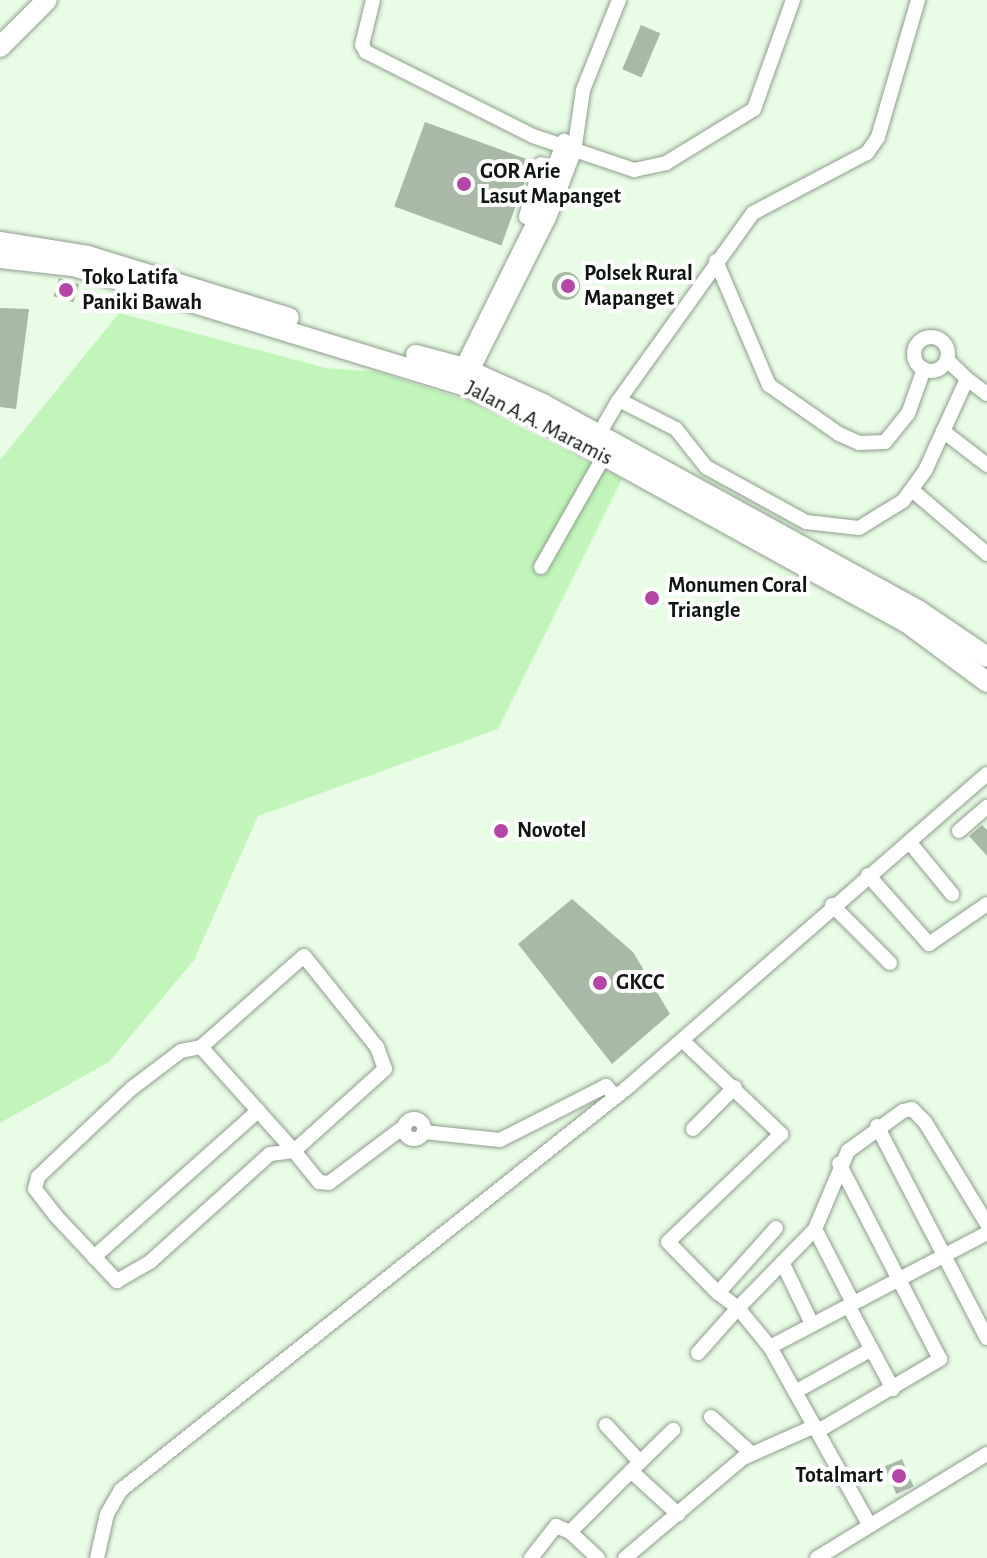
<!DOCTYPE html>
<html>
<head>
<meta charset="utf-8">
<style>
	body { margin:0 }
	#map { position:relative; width:987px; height:1558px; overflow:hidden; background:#e9fce6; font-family:"Alegreya Sans",sans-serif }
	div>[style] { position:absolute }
	.green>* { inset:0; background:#c1f5ba }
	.building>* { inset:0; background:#a8baa6; transform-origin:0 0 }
	.round { border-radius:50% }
	.roads { filter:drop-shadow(0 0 2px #8d9f8b) drop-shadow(0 0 2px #8d9f8b) }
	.minor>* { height:14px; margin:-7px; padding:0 7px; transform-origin:7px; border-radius:7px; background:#fff }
	.minor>.ring { margin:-7px; padding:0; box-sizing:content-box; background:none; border:14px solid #fff; border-radius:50% }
	.highway>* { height:20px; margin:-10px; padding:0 10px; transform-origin:10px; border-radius:10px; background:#fff }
	.dots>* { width:22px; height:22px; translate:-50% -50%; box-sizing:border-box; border:4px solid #fff; border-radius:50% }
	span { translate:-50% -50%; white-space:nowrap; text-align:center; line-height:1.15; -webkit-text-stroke:8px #fff; paint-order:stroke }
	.poi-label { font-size:22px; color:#0f160f; font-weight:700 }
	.left { translate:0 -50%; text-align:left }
	.right { translate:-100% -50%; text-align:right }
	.street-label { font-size:22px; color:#0f160f }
</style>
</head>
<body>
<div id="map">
	<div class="green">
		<i style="clip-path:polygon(119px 313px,326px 368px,378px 372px,471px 402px,622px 479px,498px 729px,258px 816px,194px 960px,109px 1062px,0 1123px,0 460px)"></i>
	</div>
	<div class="building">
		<i style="left:641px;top:25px;width:21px;height:48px;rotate:23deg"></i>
		<i style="left:425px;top:122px;width:114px;height:90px;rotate:20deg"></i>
		<i class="round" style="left:552px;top:272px;width:28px;height:28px"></i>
		<i style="left:59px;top:278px;width:21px;height:19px;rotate:17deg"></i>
		<i style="clip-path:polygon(0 308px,29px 309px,16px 409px,0 407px)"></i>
		<i style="clip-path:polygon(982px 825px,987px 830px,987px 856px,969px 836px)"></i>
		<i style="clip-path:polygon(572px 899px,633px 952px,670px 1014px,612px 1064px,518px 944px)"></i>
		<i style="left:902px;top:1459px;width:30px;height:19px;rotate:67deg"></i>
	</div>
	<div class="roads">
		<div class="minor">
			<i style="left:373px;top:0;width:46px;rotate:103.7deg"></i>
			<i style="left:362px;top:45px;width:8px;rotate:60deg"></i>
			<i style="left:366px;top:52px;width:187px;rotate:26.7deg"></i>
			<i style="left:533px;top:136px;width:107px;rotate:18.6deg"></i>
			<i style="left:634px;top:170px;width:33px;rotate:-12deg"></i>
			<i style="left:666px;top:163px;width:103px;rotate:-31.5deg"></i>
			<i style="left:754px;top:109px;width:116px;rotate:-70.3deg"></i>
			<i style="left:526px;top:217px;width:55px;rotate:-74.2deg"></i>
			<i style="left:716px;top:261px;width:135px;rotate:66.9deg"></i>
			<i style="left:769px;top:385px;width:85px;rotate:35deg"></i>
			<i style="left:839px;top:434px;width:22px;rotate:24deg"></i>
			<i style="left:859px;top:443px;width:26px;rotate:-2deg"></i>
			<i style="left:885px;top:442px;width:36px;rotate:-51deg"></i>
			<i style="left:908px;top:414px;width:48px;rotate:-70.4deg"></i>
			<i class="ring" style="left:914px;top:337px;width:20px;height:20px"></i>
			<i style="left:459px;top:373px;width:166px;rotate:-63.6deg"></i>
			<i style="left:533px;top:224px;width:89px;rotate:-69.5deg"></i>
			<i style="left:468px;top:379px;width:180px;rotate:-63.3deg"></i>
			<i style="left:549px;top:218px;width:71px;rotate:-69.3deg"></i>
			<i style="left:574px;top:152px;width:63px;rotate:-81.7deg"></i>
			<i style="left:583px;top:90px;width:97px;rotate:-68.2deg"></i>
			<i style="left:967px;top:379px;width:25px;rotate:37deg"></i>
			<i style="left:619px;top:400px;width:230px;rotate:-54.4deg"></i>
			<i style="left:753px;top:213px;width:129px;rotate:-27.8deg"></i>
			<i style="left:867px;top:153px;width:19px;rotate:-55deg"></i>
			<i style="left:878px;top:137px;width:143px;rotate:-73.7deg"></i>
			<i style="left:943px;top:431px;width:56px;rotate:37.7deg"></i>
			<i style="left:599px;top:434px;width:39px;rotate:-60deg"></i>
			<i style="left:619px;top:400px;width:64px;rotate:27deg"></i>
			<i style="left:676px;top:429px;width:48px;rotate:51.7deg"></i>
			<i style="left:706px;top:467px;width:114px;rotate:28.8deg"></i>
			<i style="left:806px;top:522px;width:53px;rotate:6.5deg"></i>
			<i style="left:859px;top:528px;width:52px;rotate:-31.5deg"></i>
			<i style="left:903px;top:501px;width:37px;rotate:-54deg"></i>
			<i style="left:925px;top:471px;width:101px;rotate:-65.5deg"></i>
			<i style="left:967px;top:379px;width:28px;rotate:-136deg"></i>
			<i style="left:912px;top:490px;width:99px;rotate:40.5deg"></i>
			<i style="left:541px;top:567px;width:128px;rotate:-60.4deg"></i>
			<i style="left:959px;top:831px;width:37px;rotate:-41deg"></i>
			<i style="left:911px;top:844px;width:65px;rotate:50.6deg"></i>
			<i style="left:868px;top:875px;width:92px;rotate:48.5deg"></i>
			<i style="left:929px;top:944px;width:70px;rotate:-34.6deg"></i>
			<i style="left:832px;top:905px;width:82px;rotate:45deg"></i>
			<i style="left:682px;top:1040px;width:137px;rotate:43.5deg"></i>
			<i style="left:781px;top:1134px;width:156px;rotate:136.3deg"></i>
			<i style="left:668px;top:1242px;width:71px;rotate:45.6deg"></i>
			<i style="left:718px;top:1293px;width:87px;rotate:-48.3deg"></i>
			<i style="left:201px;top:1047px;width:20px;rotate:169deg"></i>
			<i style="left:181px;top:1051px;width:61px;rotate:142.9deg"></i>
			<i style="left:132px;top:1088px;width:129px;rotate:136.6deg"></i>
			<i style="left:38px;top:1177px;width:12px;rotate:104deg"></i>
			<i style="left:35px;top:1189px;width:33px;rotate:52deg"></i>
			<i style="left:55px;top:1215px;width:91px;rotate:46.8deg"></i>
			<i style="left:117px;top:1281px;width:39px;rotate:-30deg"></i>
			<i style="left:151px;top:1261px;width:160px;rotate:-42deg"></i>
			<i style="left:270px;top:1154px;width:24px;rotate:-7deg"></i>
			<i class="ring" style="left:404px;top:1119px;width:6px;height:6px"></i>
			<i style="left:877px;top:1126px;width:239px;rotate:62.6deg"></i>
			<i style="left:693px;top:1129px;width:59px;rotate:-45deg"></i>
			<i style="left:424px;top:1132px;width:76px;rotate:6deg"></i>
			<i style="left:500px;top:1140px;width:119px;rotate:-27deg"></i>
			<i style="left:606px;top:1086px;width:15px;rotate:48deg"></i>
			<i style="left:294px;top:1151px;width:140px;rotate:-131.8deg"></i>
			<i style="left:201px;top:1047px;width:137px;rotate:-41.5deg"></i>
			<i style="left:304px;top:956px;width:117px;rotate:51.3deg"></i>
			<i style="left:377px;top:1047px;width:23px;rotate:70deg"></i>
			<i style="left:385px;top:1069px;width:122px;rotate:138deg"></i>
			<i style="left:294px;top:1151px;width:40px;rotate:51deg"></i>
			<i style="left:319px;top:1182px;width:10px;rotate:6deg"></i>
			<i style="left:329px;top:1183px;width:95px;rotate:-36.9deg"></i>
			<i style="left:815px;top:1229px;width:81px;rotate:62.8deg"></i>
			<i style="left:94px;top:1257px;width:220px;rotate:-41.7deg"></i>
			<i style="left:783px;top:1264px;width:67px;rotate:64.2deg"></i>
			<i style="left:849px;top:1307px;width:93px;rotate:61.8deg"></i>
			<i style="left:770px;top:1347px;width:245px;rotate:-27.7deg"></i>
			<i style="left:698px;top:1353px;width:60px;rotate:-48.4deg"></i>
			<i style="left:738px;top:1308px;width:25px;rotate:-143deg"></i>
			<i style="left:795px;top:1392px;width:86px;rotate:-29.2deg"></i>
			<i style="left:711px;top:1417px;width:54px;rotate:42deg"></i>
			<i style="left:606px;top:1425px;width:50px;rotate:47.4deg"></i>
			<i style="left:818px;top:1431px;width:142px;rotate:-30.5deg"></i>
			<i style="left:940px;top:1359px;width:220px;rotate:-117.3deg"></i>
			<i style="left:631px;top:1471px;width:59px;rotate:-44.3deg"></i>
			<i style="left:869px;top:1524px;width:203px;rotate:-119.2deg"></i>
			<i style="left:770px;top:1347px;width:50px;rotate:-129.4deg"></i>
			<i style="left:738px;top:1308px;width:110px;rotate:-45.7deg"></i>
			<i style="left:815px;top:1229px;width:85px;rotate:-67.1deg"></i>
			<i style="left:848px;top:1151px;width:68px;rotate:-36deg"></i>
			<i style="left:903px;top:1111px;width:9px;rotate:-13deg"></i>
			<i style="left:912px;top:1109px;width:18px;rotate:45deg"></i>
			<i style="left:925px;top:1122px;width:119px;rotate:58.7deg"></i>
			<i style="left:97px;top:1558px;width:45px;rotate:-77.2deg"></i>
			<i style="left:107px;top:1514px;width:28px;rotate:-60deg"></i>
			<i style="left:121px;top:1490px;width:648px;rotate:-38.48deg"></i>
			<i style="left:628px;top:1087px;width:476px;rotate:-41.1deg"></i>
			<i style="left:531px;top:1558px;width:41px;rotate:-52deg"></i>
			<i style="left:556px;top:1526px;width:15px;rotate:23deg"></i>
			<i style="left:598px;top:1558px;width:38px;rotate:-137deg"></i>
			<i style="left:570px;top:1532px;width:86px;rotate:-45deg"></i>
			<i style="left:631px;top:1471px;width:64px;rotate:42.5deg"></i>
			<i style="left:625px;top:1558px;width:155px;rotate:-40.3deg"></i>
			<i style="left:743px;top:1458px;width:79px;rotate:-24deg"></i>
			<i style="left:817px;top:1558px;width:199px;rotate:-31.5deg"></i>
		</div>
		<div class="highway">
			<i style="left:0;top:47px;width:66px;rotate:-45deg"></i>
			<i style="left:0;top:242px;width:89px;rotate:9deg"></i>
			<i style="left:88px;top:256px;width:210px;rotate:17.1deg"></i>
			<i style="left:0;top:258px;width:73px;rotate:6.3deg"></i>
			<i style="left:73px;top:266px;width:411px;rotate:17deg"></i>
			<i style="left:466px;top:386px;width:64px;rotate:23.8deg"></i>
			<i style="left:525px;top:412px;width:435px;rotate:28.9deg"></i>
			<i style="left:906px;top:622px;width:101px;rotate:36.5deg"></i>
			<i style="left:416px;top:355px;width:47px;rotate:14.9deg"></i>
			<i style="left:461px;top:367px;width:90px;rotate:24.3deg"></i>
			<i style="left:543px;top:404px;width:429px;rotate:28.8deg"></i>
			<i style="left:919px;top:611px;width:82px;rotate:34.1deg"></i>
		</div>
	</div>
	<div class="dots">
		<i style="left:464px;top:184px;background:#b447a6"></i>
		<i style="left:568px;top:286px;background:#b447a6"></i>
		<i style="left:66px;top:290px;background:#b447a6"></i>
		<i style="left:652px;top:598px;background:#b447a6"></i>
		<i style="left:501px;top:831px;background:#b447a6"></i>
		<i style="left:600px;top:983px;background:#b447a6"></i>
		<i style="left:899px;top:1476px;background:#b447a6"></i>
	</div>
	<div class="poi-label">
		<span class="left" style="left:480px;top:184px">GOR Arie<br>Lasut Mapanget</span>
		<span class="left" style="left:584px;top:286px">Polsek Rural<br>Mapanget</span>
		<span class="left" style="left:82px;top:290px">Toko Latifa<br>Paniki Bawah</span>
		<span class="left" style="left:668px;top:598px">Monumen Coral<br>Triangle</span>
		<span class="left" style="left:517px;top:831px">Novotel</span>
		<span class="left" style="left:616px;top:983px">GKCC</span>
		<span class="right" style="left:883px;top:1476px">Totalmart</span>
	</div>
	<div class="street-label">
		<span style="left:539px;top:423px;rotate:27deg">Jalan A.A. Maramis</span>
	</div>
</div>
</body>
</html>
